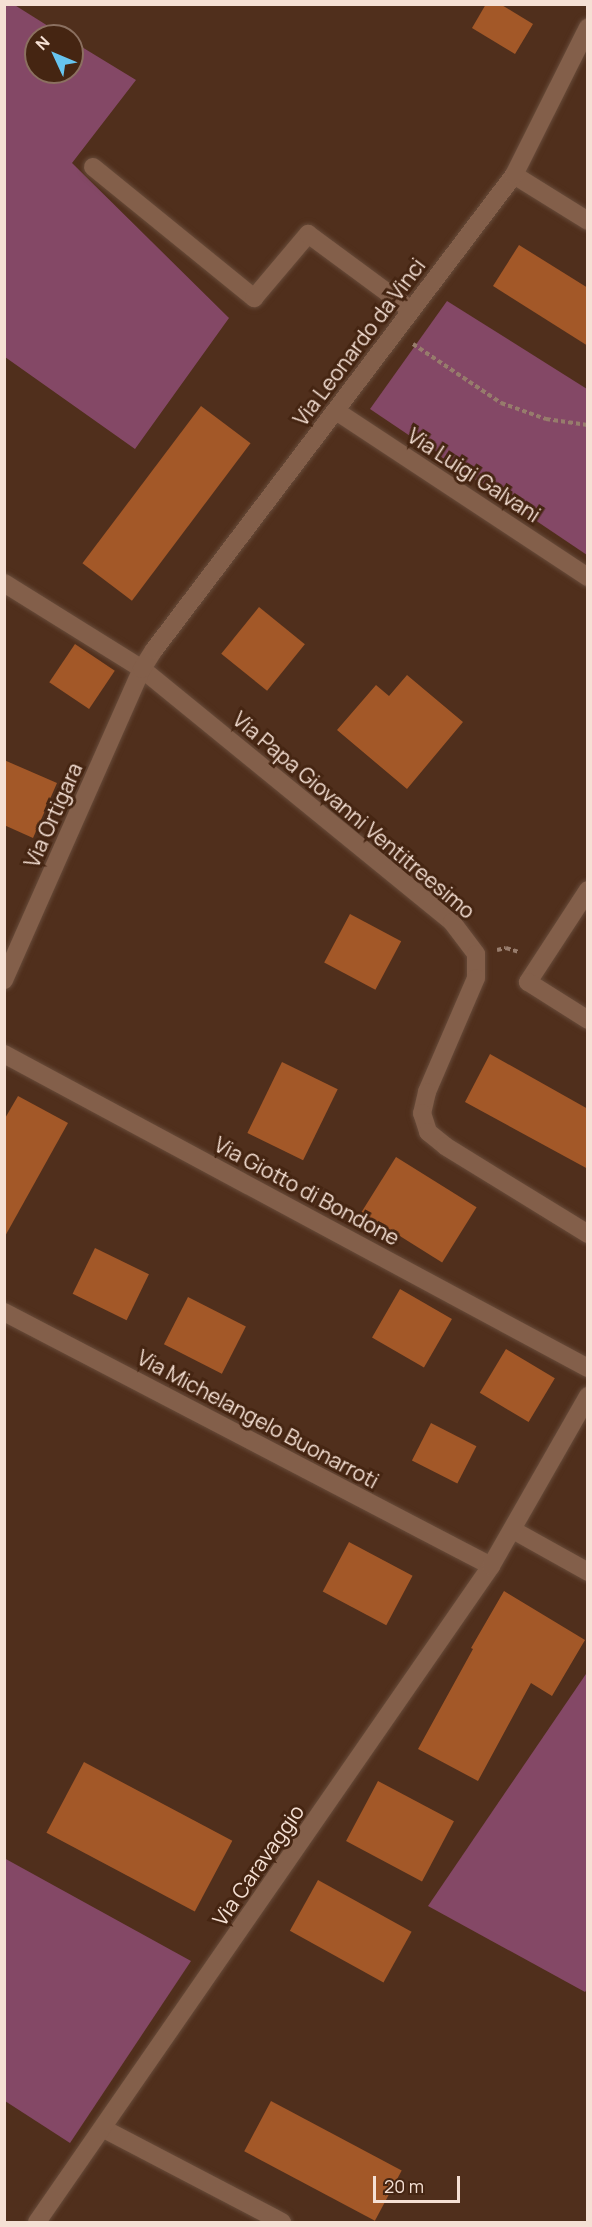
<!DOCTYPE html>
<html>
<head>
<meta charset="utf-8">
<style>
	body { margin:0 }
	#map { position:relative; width:592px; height:2227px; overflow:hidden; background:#502f1c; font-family:Manrope,sans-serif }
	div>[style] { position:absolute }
	.green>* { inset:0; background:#844866 }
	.building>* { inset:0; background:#a35828; transform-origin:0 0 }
	.path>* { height:4px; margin-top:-2px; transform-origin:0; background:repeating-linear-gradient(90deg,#977c6c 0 4.5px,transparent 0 7.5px) }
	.roads { filter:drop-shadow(0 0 2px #674b3a) drop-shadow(0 0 2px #674b3a) }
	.lane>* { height:18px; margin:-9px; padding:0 9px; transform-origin:9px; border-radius:9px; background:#835f4a }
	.street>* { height:18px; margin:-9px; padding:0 9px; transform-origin:9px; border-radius:9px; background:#835f4a }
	span { translate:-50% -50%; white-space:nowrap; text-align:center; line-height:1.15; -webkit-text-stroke:6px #452512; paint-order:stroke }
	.street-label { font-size:21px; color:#f5e0d4 }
	.frame { position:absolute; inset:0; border:6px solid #f5e0d4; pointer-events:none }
	.north { position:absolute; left:24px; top:24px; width:60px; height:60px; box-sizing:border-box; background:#452512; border:2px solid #8b7060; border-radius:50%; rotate:314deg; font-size:16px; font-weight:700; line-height:24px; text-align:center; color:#f5e0d4 }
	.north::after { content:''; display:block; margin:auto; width:21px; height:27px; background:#67c4ef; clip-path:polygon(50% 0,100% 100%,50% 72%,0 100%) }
	.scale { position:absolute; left:373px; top:2176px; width:87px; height:27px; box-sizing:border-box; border:3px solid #f5e0d4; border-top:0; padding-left:8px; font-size:18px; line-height:21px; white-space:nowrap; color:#f5e0d4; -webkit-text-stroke:4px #452512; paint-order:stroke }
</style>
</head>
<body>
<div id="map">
	<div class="green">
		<i style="clip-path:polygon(13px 4px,64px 36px,36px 36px,36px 72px,72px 72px,72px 41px,136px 80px,72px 163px,229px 318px,135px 449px,5px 357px,4px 5px)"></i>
		<i style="clip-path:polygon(447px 301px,587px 389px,587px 555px,370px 409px)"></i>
		<i style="clip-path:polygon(586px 1674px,588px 1988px,585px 1992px,428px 1906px)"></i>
		<i style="clip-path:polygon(4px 1858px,191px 1961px,70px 2143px,5px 2101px)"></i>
	</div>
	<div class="building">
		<i style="clip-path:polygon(486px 4px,500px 4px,533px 24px,515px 54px,472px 28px)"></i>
		<i style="clip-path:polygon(519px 245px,588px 288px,588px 346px,493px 286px)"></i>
		<i style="left:201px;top:406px;width:62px;height:197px;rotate:37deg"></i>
		<i style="left:259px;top:607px;width:59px;height:60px;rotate:39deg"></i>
		<i style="left:75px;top:644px;width:48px;height:46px;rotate:34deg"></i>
		<i style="clip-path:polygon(407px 675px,463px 722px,407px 789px,337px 730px,376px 685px,389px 696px)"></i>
		<i style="clip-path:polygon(4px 760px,57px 783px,33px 838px,4px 825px)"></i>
		<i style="left:350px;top:914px;width:58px;height:55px;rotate:28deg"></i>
		<i style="clip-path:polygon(490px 1054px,588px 1109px,588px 1169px,465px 1102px)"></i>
		<i style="left:282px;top:1062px;width:62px;height:79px;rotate:26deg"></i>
		<i style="clip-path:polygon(18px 1096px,68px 1123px,4px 1238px,4px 1120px)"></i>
		<i style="left:396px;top:1157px;width:95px;height:65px;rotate:32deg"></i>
		<i style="left:95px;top:1248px;width:60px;height:51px;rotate:26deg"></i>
		<i style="left:400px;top:1289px;width:60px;height:56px;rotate:30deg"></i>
		<i style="left:188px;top:1297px;width:65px;height:53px;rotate:27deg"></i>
		<i style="left:506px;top:1349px;width:57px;height:51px;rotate:31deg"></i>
		<i style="left:431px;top:1423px;width:51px;height:42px;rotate:27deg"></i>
		<i style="left:349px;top:1542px;width:72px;height:56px;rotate:28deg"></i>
		<i style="clip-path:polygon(504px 1591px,585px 1640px,552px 1696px,531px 1683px,478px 1781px,418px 1749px,473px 1649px,471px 1648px)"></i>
		<i style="left:84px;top:1762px;width:168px;height:80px;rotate:28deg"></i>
		<i style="left:378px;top:1781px;width:86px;height:68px;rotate:28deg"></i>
		<i style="left:318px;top:1880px;width:107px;height:58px;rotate:29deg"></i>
		<i style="left:271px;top:2101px;width:148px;height:57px;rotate:28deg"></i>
	</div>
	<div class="path">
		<i style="left:413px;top:344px;width:106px;rotate:33.8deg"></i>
		<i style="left:501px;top:403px;width:48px;rotate:19.6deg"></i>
		<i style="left:546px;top:419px;width:42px;rotate:8.1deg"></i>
		<i style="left:497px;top:950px;width:9px;rotate:-13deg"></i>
		<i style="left:506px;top:948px;width:14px;rotate:17deg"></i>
	</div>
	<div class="roads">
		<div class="lane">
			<i style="left:93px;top:167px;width:208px;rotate:39.1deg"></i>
			<i style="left:254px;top:298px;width:84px;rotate:-49.8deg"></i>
			<i style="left:308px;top:234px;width:128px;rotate:36.4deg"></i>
		</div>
		<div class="street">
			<i style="left:514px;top:175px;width:87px;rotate:31.9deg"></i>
			<i style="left:336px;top:411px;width:302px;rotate:33.4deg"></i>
			<i style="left:4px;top:583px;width:163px;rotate:31.9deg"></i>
			<i style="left:142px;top:669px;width:400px;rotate:39.2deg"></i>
			<i style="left:452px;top:922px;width:40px;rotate:53deg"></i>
			<i style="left:476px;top:954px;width:24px;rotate:90deg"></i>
			<i style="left:476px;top:978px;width:124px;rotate:113.3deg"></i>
			<i style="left:427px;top:1092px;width:22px;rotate:103deg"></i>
			<i style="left:422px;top:1113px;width:20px;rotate:72deg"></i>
			<i style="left:428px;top:1132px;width:22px;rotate:39deg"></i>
			<i style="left:445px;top:1146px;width:168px;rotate:31.6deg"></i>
			<i style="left:588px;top:890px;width:110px;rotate:123.1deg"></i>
			<i style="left:528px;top:982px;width:71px;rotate:32.3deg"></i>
			<i style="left:4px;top:980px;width:340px;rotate:-66.1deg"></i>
			<i style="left:142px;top:669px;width:22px;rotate:-58deg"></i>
			<i style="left:154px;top:650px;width:596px;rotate:-52.84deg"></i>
			<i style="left:514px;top:175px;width:165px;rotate:-63.4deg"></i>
			<i style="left:4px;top:1054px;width:663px;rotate:28.27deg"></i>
			<i style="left:4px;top:1312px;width:549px;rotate:27.54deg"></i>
			<i style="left:513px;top:1530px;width:86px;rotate:29.2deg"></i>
			<i style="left:104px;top:2129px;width:201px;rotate:27.6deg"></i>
			<i style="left:37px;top:2222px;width:798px;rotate:-55.31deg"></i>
			<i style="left:491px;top:1566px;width:196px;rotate:-60.3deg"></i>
		</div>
	</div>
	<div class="street-label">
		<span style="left:359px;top:342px;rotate:-53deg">Via Leonardo da Vinci</span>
		<span style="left:474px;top:475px;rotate:33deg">Via Luigi Galvani</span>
		<span style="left:53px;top:815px;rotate:-66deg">Via Ortigara</span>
		<span style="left:354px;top:815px;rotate:40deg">Via Papa Giovanni Ventitreesimo</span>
		<span style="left:307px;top:1191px;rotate:28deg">Via Giotto di Bondone</span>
		<span style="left:258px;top:1419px;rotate:28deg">Via Michelangelo Buonarroti</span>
		<span style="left:258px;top:1865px;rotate:-55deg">Via Caravaggio</span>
	</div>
	<div class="frame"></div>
	<div class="north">N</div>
	<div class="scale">20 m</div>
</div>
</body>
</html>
